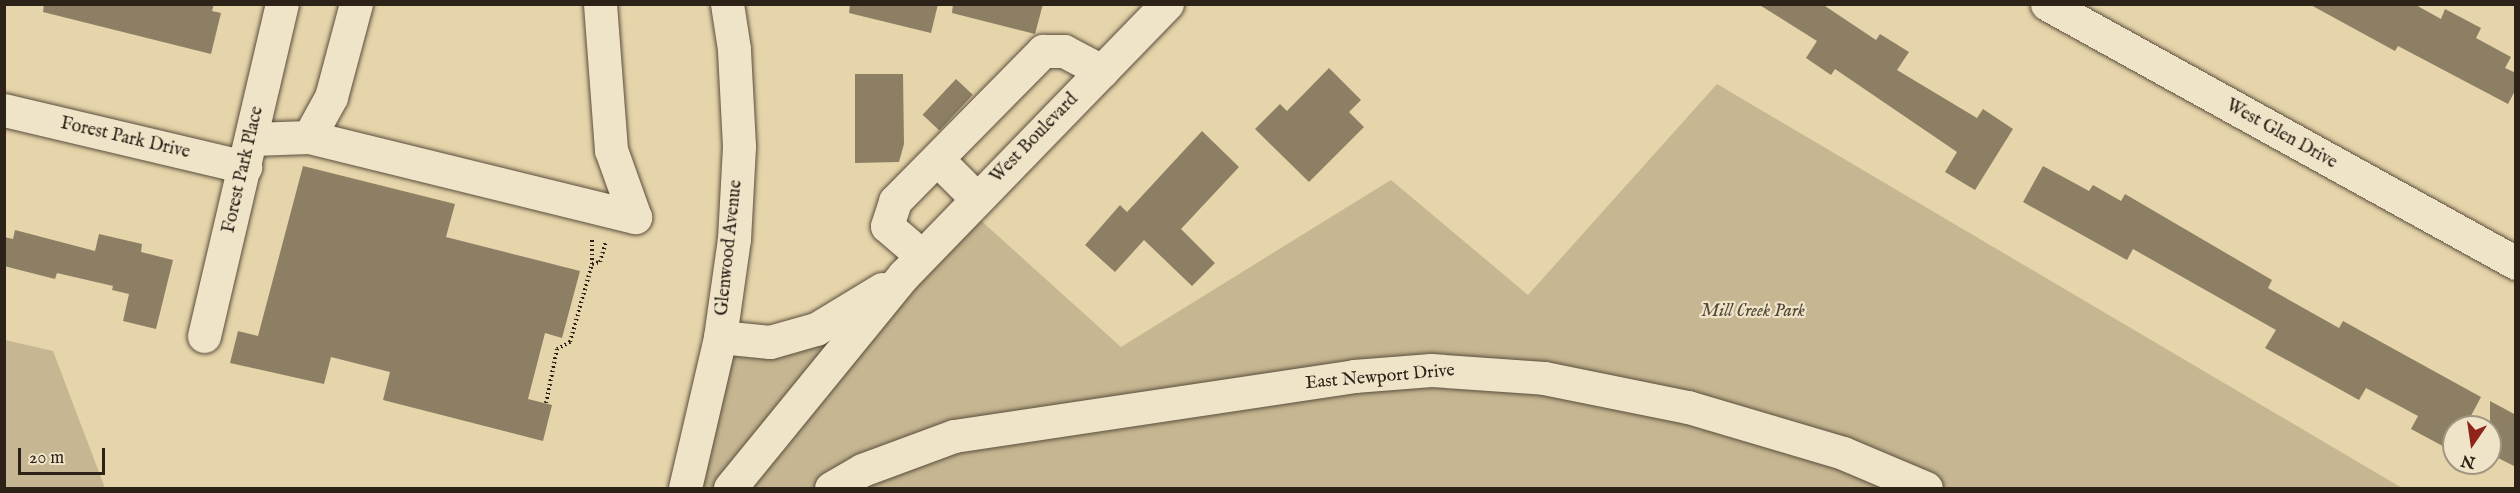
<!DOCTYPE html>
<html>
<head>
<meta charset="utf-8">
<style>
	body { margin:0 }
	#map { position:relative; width:2520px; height:493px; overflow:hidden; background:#e6d4aa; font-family:"IM FELL English",serif }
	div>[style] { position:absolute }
	.green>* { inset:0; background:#c6b691 }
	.building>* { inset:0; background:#8d7f64; transform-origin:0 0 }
	.path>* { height:4px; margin-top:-2px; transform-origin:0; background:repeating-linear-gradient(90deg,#2c2218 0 1.5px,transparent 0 4.5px) }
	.roads { filter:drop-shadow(0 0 2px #5a4e3c) drop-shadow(0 0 2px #5a4e3c) }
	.minor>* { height:33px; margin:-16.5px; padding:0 16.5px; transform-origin:16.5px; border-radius:16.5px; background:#efe3c8 }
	span { translate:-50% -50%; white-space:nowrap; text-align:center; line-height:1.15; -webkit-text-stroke:4.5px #efe3c8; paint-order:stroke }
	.street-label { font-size:18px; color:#2c2218 }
	.park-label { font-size:18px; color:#524736; font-style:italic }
	.frame { position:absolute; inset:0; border:6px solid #2c2218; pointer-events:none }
	.north { position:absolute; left:2442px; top:415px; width:60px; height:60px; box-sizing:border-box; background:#efe3c8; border:2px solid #a19682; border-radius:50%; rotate:193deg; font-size:16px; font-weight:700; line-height:24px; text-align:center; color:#2c2218 }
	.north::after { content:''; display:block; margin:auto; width:21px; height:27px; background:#8f2418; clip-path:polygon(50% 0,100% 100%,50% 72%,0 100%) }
	.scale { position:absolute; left:18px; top:448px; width:87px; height:27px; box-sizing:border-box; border:3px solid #2c2218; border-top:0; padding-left:8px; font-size:18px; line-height:21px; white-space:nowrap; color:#2c2218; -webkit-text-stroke:4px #efe3c8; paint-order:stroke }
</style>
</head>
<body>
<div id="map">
	<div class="green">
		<i style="clip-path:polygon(1717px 84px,2402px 488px,685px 488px,720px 337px,816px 329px,967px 208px,1121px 347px,1391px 180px,1528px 295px)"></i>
		<i style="clip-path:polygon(5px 340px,53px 351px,105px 488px,5px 488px)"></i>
	</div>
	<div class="building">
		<i style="clip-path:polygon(44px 4px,214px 4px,212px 11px,221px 13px,211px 54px,43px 12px)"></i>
		<i style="clip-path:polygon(850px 4px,938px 4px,931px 33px,849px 13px)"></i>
		<i style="clip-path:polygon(953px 4px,1043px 4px,1035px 34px,952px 13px)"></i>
		<i style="clip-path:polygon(1758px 4px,1822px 4px,1876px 40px,1880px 34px,1909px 52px,1897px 70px,1977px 118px,1983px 109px,2013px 129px,1975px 190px,1945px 172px,1957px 152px,1835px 69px,1831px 75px,1806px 58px,1817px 41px)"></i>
		<i style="clip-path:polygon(2309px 4px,2414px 4px,2441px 19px,2445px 9px,2481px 28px,2476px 38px,2511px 57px,2505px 68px,2516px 73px,2516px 89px,2508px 104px,2398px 46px,2395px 51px)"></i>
		<i style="clip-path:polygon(1329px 68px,1361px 100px,1349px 112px,1364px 127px,1309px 182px,1255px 129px,1280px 104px,1287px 111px)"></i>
		<i style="clip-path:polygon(855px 74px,903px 74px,904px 144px,899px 162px,855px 163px)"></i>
		<i style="left:956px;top:79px;width:23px;height:49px;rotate:43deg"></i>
		<i style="clip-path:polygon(1202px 131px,1239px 167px,1181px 229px,1215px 263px,1192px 286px,1144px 240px,1115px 272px,1085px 245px,1120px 205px,1127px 212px)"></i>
		<i style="clip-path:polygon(303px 166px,455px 204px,446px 237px,580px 271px,562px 338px,545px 333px,528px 399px,552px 405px,543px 441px,383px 400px,390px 372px,331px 357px,324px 384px,230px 363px,238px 331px,258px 336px)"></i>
		<i style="clip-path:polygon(2043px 166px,2089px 191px,2093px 185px,2121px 201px,2125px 194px,2272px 280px,2268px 288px,2339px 328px,2343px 321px,2481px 397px,2465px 427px,2454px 427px,2452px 451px,2411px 429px,2418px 416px,2366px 388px,2359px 400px,2265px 348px,2276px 330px,2133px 249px,2127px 260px,2023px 202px)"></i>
		<i style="clip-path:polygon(15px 230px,95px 251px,99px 234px,142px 244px,141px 252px,173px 260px,156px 329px,123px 321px,129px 294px,112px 290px,113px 286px,57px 273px,55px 279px,4px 266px,4px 237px,13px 239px)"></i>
		<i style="clip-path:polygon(2490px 401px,2516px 415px,2516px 467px,2490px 454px)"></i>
	</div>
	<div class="path">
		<i style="left:592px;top:264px;width:26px;rotate:-90deg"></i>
		<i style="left:546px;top:403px;width:55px;rotate:-78.5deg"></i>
		<i style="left:557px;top:349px;width:15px;rotate:-28deg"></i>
		<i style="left:570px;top:342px;width:81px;rotate:-74.2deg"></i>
		<i style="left:592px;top:264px;width:8px;rotate:-14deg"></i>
		<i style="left:600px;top:262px;width:22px;rotate:-74deg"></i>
	</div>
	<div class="roads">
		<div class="minor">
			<i style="left:2047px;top:4px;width:536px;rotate:28.91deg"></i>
			<i style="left:4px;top:110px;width:248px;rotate:13.3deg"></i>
			<i style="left:309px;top:137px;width:46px;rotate:-61.2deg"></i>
			<i style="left:331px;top:97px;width:96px;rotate:-75deg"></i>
			<i style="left:252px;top:139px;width:57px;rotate:-2deg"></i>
			<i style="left:309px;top:137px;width:336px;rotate:13.8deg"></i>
			<i style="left:635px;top:217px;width:71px;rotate:-109.7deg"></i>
			<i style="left:611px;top:150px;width:146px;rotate:-94.3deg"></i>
			<i style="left:938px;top:160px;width:55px;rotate:45deg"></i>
			<i style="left:922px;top:256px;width:46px;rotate:-139.4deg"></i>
			<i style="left:887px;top:226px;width:26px;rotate:-72deg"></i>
			<i style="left:895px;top:201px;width:211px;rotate:-45.4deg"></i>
			<i style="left:1043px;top:51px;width:21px"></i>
			<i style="left:1064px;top:51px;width:43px;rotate:27.8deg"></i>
			<i style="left:204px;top:336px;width:341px;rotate:-76.8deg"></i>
			<i style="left:720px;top:337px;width:50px;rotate:5.7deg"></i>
			<i style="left:770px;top:342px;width:48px;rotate:-15.8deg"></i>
			<i style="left:816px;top:329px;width:77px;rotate:-31.2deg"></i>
			<i style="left:685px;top:488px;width:155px;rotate:-76.9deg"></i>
			<i style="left:720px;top:337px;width:99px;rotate:-81.9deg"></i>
			<i style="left:734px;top:239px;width:93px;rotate:-86.9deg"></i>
			<i style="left:739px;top:146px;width:97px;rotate:-93deg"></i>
			<i style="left:734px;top:49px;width:46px;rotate:-98.8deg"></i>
			<i style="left:730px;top:488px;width:275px;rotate:-50.8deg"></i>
			<i style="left:904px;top:275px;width:378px;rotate:-45.9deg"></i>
			<i style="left:831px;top:488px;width:36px;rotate:-30deg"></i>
			<i style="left:862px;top:470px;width:98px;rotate:-20.3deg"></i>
			<i style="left:954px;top:436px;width:404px;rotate:-8.5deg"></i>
			<i style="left:1354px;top:376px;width:77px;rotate:-4.5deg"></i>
			<i style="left:1431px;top:370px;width:113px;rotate:4deg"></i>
			<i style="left:1544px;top:378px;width:147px;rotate:11.4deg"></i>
			<i style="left:1688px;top:407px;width:162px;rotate:16.5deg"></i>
			<i style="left:1843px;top:453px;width:90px;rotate:22.9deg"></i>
		</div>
	</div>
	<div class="street-label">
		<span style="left:2281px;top:135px;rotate:29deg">West Glen Drive</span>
		<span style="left:125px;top:139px;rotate:13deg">Forest Park Drive</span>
		<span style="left:1035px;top:139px;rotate:-46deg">West Boulevard</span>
		<span style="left:244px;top:170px;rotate:-77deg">Forest Park Place</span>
		<span style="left:730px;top:248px;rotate:-84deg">Glenwood Avenue</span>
		<span style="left:1380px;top:378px;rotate:-5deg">East Newport Drive</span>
	</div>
	<div class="park-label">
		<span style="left:1753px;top:312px">Mill Creek Park</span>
	</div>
	<div class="frame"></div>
	<div class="north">N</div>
	<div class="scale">20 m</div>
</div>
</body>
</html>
